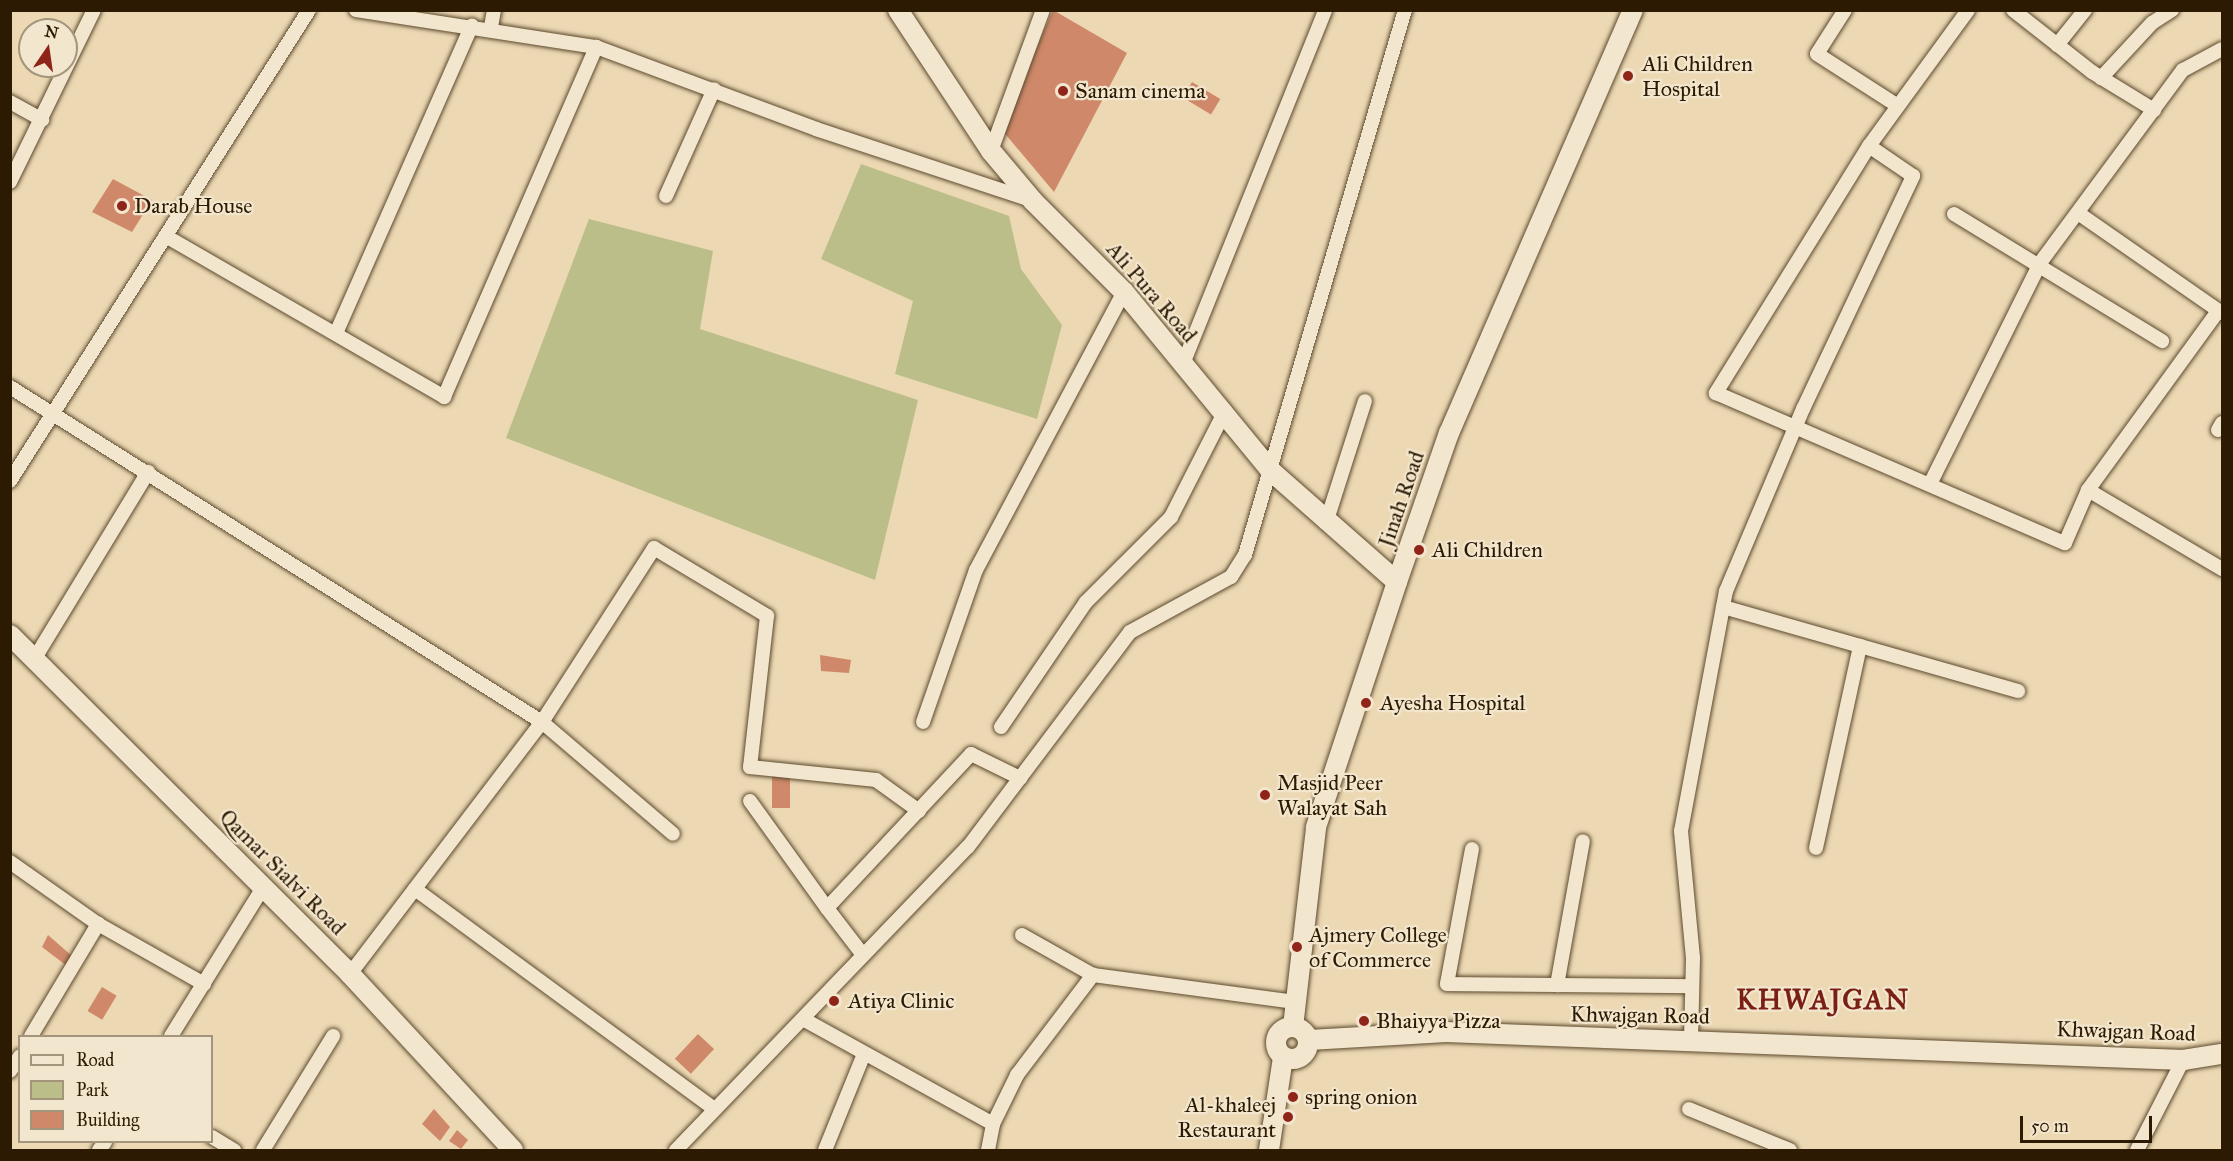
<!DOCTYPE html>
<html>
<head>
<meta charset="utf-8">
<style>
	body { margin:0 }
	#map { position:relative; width:2233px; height:1161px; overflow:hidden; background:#ecd8b3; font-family:"IM FELL Great Primer",serif }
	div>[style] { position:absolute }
	.green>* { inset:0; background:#bcbe8a }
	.building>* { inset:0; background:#cf896a; transform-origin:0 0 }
	.roads { filter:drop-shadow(0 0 2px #5c4a2e) drop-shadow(0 0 2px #5c4a2e) }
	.street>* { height:14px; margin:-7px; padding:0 7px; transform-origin:7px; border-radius:7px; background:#f3e6ce }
	.secondary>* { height:20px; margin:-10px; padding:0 10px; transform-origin:10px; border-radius:10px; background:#f3e6ce }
	.secondary>.ring { margin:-10px; padding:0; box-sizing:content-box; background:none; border:20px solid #f3e6ce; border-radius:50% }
	.dots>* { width:16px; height:16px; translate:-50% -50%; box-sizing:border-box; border:3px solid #f3e6ce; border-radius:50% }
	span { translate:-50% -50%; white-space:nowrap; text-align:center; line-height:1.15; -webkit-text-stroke:4.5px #f3e6ce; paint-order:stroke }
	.poi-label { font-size:22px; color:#2c1b02 }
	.left { translate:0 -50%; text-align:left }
	.right { translate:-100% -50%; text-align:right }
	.street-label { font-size:22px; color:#2c1b02 }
	.district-label { font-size:28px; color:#7a1f14; font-weight:700; letter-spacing:1.5px }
	.frame { position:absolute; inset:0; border:12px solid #2c1b02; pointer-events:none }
	.legend { position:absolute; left:18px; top:1035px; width:195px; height:108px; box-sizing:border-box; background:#f3e6ce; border:2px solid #a3957c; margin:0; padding:8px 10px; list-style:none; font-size:18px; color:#2c1b02 }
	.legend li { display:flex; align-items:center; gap:12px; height:30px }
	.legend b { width:30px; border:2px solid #a3957c }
	.north { position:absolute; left:18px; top:18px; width:60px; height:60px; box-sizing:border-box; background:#f3e6ce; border:2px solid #a3957c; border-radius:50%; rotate:13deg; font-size:16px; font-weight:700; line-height:24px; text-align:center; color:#2c1b02 }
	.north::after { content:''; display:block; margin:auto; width:21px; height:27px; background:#8f2418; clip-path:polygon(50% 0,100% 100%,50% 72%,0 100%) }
	.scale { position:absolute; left:2020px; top:1116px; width:132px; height:27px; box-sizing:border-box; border:3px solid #2c1b02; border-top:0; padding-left:8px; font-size:18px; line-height:21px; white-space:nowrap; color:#2c1b02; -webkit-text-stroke:4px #f3e6ce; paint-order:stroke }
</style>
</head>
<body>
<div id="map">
	<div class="green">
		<i style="clip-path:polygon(861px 164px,1009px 216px,1021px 269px,1062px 325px,1037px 419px,895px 374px,913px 301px,821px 259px)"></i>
		<i style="clip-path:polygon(589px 219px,713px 251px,700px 329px,918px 400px,875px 580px,506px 438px)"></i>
	</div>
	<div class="building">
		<i style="clip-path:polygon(1053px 10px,1127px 53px,1054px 192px,1001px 129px)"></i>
		<i style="left:1192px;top:82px;width:33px;height:18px;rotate:31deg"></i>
		<i style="clip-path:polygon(113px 179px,152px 200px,132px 232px,92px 212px)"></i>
		<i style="clip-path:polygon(820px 655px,851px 660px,849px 673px,821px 671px)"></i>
		<i style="left:772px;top:774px;width:18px;height:34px"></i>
		<i style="clip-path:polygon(48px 935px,72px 956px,67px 966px,42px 947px)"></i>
		<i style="left:102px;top:987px;width:17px;height:28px;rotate:31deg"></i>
		<i style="left:698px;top:1034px;width:22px;height:34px;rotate:43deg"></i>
		<i style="clip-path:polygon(434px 1109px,450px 1127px,440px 1141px,422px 1124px)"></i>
		<i style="clip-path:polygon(457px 1130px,468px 1140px,461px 1149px,449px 1141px)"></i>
	</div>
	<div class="roads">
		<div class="street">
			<i style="left:356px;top:10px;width:243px;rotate:8.8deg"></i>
			<i style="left:1845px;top:10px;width:52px;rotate:122.5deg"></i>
			<i style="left:1817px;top:54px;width:96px;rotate:32.7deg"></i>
			<i style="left:2013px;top:10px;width:100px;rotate:38.1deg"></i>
			<i style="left:2092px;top:72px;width:73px;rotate:31.5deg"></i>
			<i style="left:491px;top:27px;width:17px;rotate:-80deg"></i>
			<i style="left:2057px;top:45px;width:45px;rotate:-51.3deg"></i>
			<i style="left:2101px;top:78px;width:75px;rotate:-47.2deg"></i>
			<i style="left:2152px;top:23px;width:24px;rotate:-33deg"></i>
			<i style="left:10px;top:102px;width:37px;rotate:29deg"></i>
			<i style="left:1869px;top:146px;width:291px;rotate:121.8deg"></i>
			<i style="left:1716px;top:393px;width:380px;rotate:23.3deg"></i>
			<i style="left:2065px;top:543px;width:58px;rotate:-66.5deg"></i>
			<i style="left:2088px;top:490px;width:156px;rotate:30.5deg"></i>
			<i style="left:991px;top:151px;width:150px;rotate:-69.8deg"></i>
			<i style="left:10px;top:182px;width:191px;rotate:-64deg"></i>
			<i style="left:666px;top:196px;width:117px;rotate:-65.8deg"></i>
			<i style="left:2078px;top:213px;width:175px;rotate:34.8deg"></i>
			<i style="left:1954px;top:214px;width:244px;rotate:31.4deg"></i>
			<i style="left:169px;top:238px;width:318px;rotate:30deg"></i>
			<i style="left:444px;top:397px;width:382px;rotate:-66.5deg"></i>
			<i style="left:596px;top:47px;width:235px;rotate:20.4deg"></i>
			<i style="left:816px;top:129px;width:226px;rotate:18.3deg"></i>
			<i style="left:337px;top:331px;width:334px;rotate:-66.2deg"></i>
			<i style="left:1183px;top:364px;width:381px;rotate:-68.1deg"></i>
			<i style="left:10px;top:387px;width:629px;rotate:32.2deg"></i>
			<i style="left:542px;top:722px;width:172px;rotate:40.5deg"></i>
			<i style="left:2218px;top:430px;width:8px;rotate:-60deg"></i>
			<i style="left:10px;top:481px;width:558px;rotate:-57.59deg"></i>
			<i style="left:1930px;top:484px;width:247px;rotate:-63.5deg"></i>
			<i style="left:2040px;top:263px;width:240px;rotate:-53.5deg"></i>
			<i style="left:2183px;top:70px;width:44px;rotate:-28.3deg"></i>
			<i style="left:2088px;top:490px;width:221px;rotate:-54deg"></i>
			<i style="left:1326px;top:523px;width:128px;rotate:-72.3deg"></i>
			<i style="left:1723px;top:607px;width:307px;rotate:15.9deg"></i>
			<i style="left:35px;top:658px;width:218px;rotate:-58.7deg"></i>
			<i style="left:923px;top:722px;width:161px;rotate:-70.8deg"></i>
			<i style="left:976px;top:570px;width:315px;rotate:-62deg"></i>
			<i style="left:1001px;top:727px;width:151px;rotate:-55.8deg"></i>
			<i style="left:1086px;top:602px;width:120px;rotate:-45deg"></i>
			<i style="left:1171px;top:517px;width:119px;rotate:-63deg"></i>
			<i style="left:750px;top:801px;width:132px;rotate:54.3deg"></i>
			<i style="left:1816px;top:848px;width:207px;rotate:-77.7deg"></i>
			<i style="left:1472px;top:849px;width:137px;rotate:100.5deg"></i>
			<i style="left:1447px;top:984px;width:245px;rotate:0.5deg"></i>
			<i style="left:10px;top:862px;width:108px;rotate:35.2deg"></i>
			<i style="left:98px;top:924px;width:122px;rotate:29.5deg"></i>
			<i style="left:415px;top:889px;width:371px;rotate:36.3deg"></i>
			<i style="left:1022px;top:935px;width:81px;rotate:29.4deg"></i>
			<i style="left:1093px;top:975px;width:204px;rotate:7.6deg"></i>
			<i style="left:863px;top:955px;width:59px;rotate:-127.5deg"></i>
			<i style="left:827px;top:908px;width:211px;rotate:-46.9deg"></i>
			<i style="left:971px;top:754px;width:55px;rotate:26.1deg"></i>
			<i style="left:350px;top:974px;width:317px;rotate:-52.7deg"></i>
			<i style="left:542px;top:722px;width:207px;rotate:-57.2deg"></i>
			<i style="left:654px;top:548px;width:132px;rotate:31deg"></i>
			<i style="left:767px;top:616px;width:152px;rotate:96.4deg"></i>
			<i style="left:750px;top:767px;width:127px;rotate:5.9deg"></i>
			<i style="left:876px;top:780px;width:53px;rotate:35.8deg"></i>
			<i style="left:1557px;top:985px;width:146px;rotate:-79.8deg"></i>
			<i style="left:803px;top:1019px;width:217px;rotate:28.9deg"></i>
			<i style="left:31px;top:1036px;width:131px;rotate:-59.1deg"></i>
			<i style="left:171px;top:1036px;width:176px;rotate:-58.2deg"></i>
			<i style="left:1691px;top:1040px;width:82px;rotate:-88.6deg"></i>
			<i style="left:1693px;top:958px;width:128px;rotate:-95.4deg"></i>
			<i style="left:1681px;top:831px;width:244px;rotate:-79.4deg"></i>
			<i style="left:1726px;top:591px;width:198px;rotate:-67.1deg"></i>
			<i style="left:1803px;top:409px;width:258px;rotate:-64.7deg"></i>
			<i style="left:1913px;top:176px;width:53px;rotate:-145.7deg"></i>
			<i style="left:1869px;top:146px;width:168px;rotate:-53.9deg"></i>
			<i style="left:10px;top:1071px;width:18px;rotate:-56deg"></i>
			<i style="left:1689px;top:1109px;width:109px;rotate:22.1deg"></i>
			<i style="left:212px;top:1137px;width:26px;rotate:31deg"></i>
			<i style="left:99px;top:1150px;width:10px;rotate:-53deg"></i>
			<i style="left:263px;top:1150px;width:134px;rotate:-58.4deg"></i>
			<i style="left:676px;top:1150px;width:421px;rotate:-46.1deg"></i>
			<i style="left:968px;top:847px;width:269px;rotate:-53deg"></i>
			<i style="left:1130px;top:632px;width:115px;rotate:-28.6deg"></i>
			<i style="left:1231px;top:577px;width:26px;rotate:-58deg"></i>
			<i style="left:1245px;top:555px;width:568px;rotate:-73.64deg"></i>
			<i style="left:825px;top:1150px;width:104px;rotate:-67.9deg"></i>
			<i style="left:988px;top:1150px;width:26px;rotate:-79deg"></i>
			<i style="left:993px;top:1124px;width:55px;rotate:-63.9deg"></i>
			<i style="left:1017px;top:1075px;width:126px;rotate:-52.8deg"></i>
			<i style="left:2137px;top:1150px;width:101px;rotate:-62.9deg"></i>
		</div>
		<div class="secondary">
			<i style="left:898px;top:10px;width:169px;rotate:56.6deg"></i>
			<i style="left:991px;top:151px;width:65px;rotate:50deg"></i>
			<i style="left:1033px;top:201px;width:129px;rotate:45deg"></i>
			<i style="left:1124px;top:292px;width:230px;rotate:50.6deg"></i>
			<i style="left:1270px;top:470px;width:169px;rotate:41.4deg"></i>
			<i style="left:10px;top:635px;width:480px;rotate:44.9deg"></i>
			<i style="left:350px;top:974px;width:240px;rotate:47.2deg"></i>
			<i class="ring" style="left:1276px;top:1027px;width:12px;height:12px"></i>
			<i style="left:1293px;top:1027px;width:201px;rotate:-83.4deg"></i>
			<i style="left:1316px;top:827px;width:258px;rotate:-71.7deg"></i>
			<i style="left:1397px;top:582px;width:158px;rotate:-70.8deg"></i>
			<i style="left:1449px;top:433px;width:461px;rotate:-66.5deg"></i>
			<i style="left:1309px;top:1040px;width:137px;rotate:-3.3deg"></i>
			<i style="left:1446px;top:1032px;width:738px;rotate:2.18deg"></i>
			<i style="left:2183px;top:1060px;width:39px;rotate:-9deg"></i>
			<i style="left:1269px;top:1150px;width:94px;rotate:-81.4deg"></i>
		</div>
	</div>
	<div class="dots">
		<i style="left:1628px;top:76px;background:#8f2418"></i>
		<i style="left:1063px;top:91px;background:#8f2418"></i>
		<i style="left:122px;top:206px;background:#8f2418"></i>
		<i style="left:1419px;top:550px;background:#8f2418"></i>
		<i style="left:1366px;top:703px;background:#8f2418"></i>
		<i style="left:1265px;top:795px;background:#8f2418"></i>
		<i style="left:1297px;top:947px;background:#8f2418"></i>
		<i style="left:834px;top:1001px;background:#8f2418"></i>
		<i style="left:1364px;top:1021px;background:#8f2418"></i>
		<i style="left:1293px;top:1097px;background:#8f2418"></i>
		<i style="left:1288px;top:1117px;background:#8f2418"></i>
	</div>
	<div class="poi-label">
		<span class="left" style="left:1642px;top:76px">Ali Children<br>Hospital</span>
		<span class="left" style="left:1075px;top:91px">Sanam cinema</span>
		<span class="left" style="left:134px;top:206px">Darab House</span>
		<span class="left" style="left:1432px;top:550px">Ali Children</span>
		<span class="left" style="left:1380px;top:703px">Ayesha Hospital</span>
		<span class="left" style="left:1277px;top:795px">Masjid Peer<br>Walayat Sah</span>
		<span class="left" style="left:1309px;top:947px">Ajmery College<br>of Commerce</span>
		<span class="left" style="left:848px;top:1001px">Atiya Clinic</span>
		<span class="left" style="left:1376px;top:1021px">Bhaiyya Pizza</span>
		<span class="left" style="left:1305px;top:1097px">spring onion</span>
		<span class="right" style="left:1276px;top:1117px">Al-khaleej<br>Restaurant</span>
	</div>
	<div class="street-label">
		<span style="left:1152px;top:292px;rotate:49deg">Ali Pura Road</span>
		<span style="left:1401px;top:499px;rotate:-71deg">Jinah Road</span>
		<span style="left:283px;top:872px;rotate:45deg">Qamar Sialvi Road</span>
		<span style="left:1640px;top:1015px;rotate:1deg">Khwajgan Road</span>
		<span style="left:2126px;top:1031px;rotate:2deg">Khwajgan Road</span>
	</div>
	<div class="district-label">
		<span style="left:1823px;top:1000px">KHWAJGAN</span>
	</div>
	<div class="frame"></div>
	<ul class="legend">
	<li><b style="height:8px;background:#f3e6ce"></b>Road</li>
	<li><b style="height:16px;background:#bcbe8a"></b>Park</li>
	<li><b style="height:16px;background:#cf896a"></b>Building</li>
	</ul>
	<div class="north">N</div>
	<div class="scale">50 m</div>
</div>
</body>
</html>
